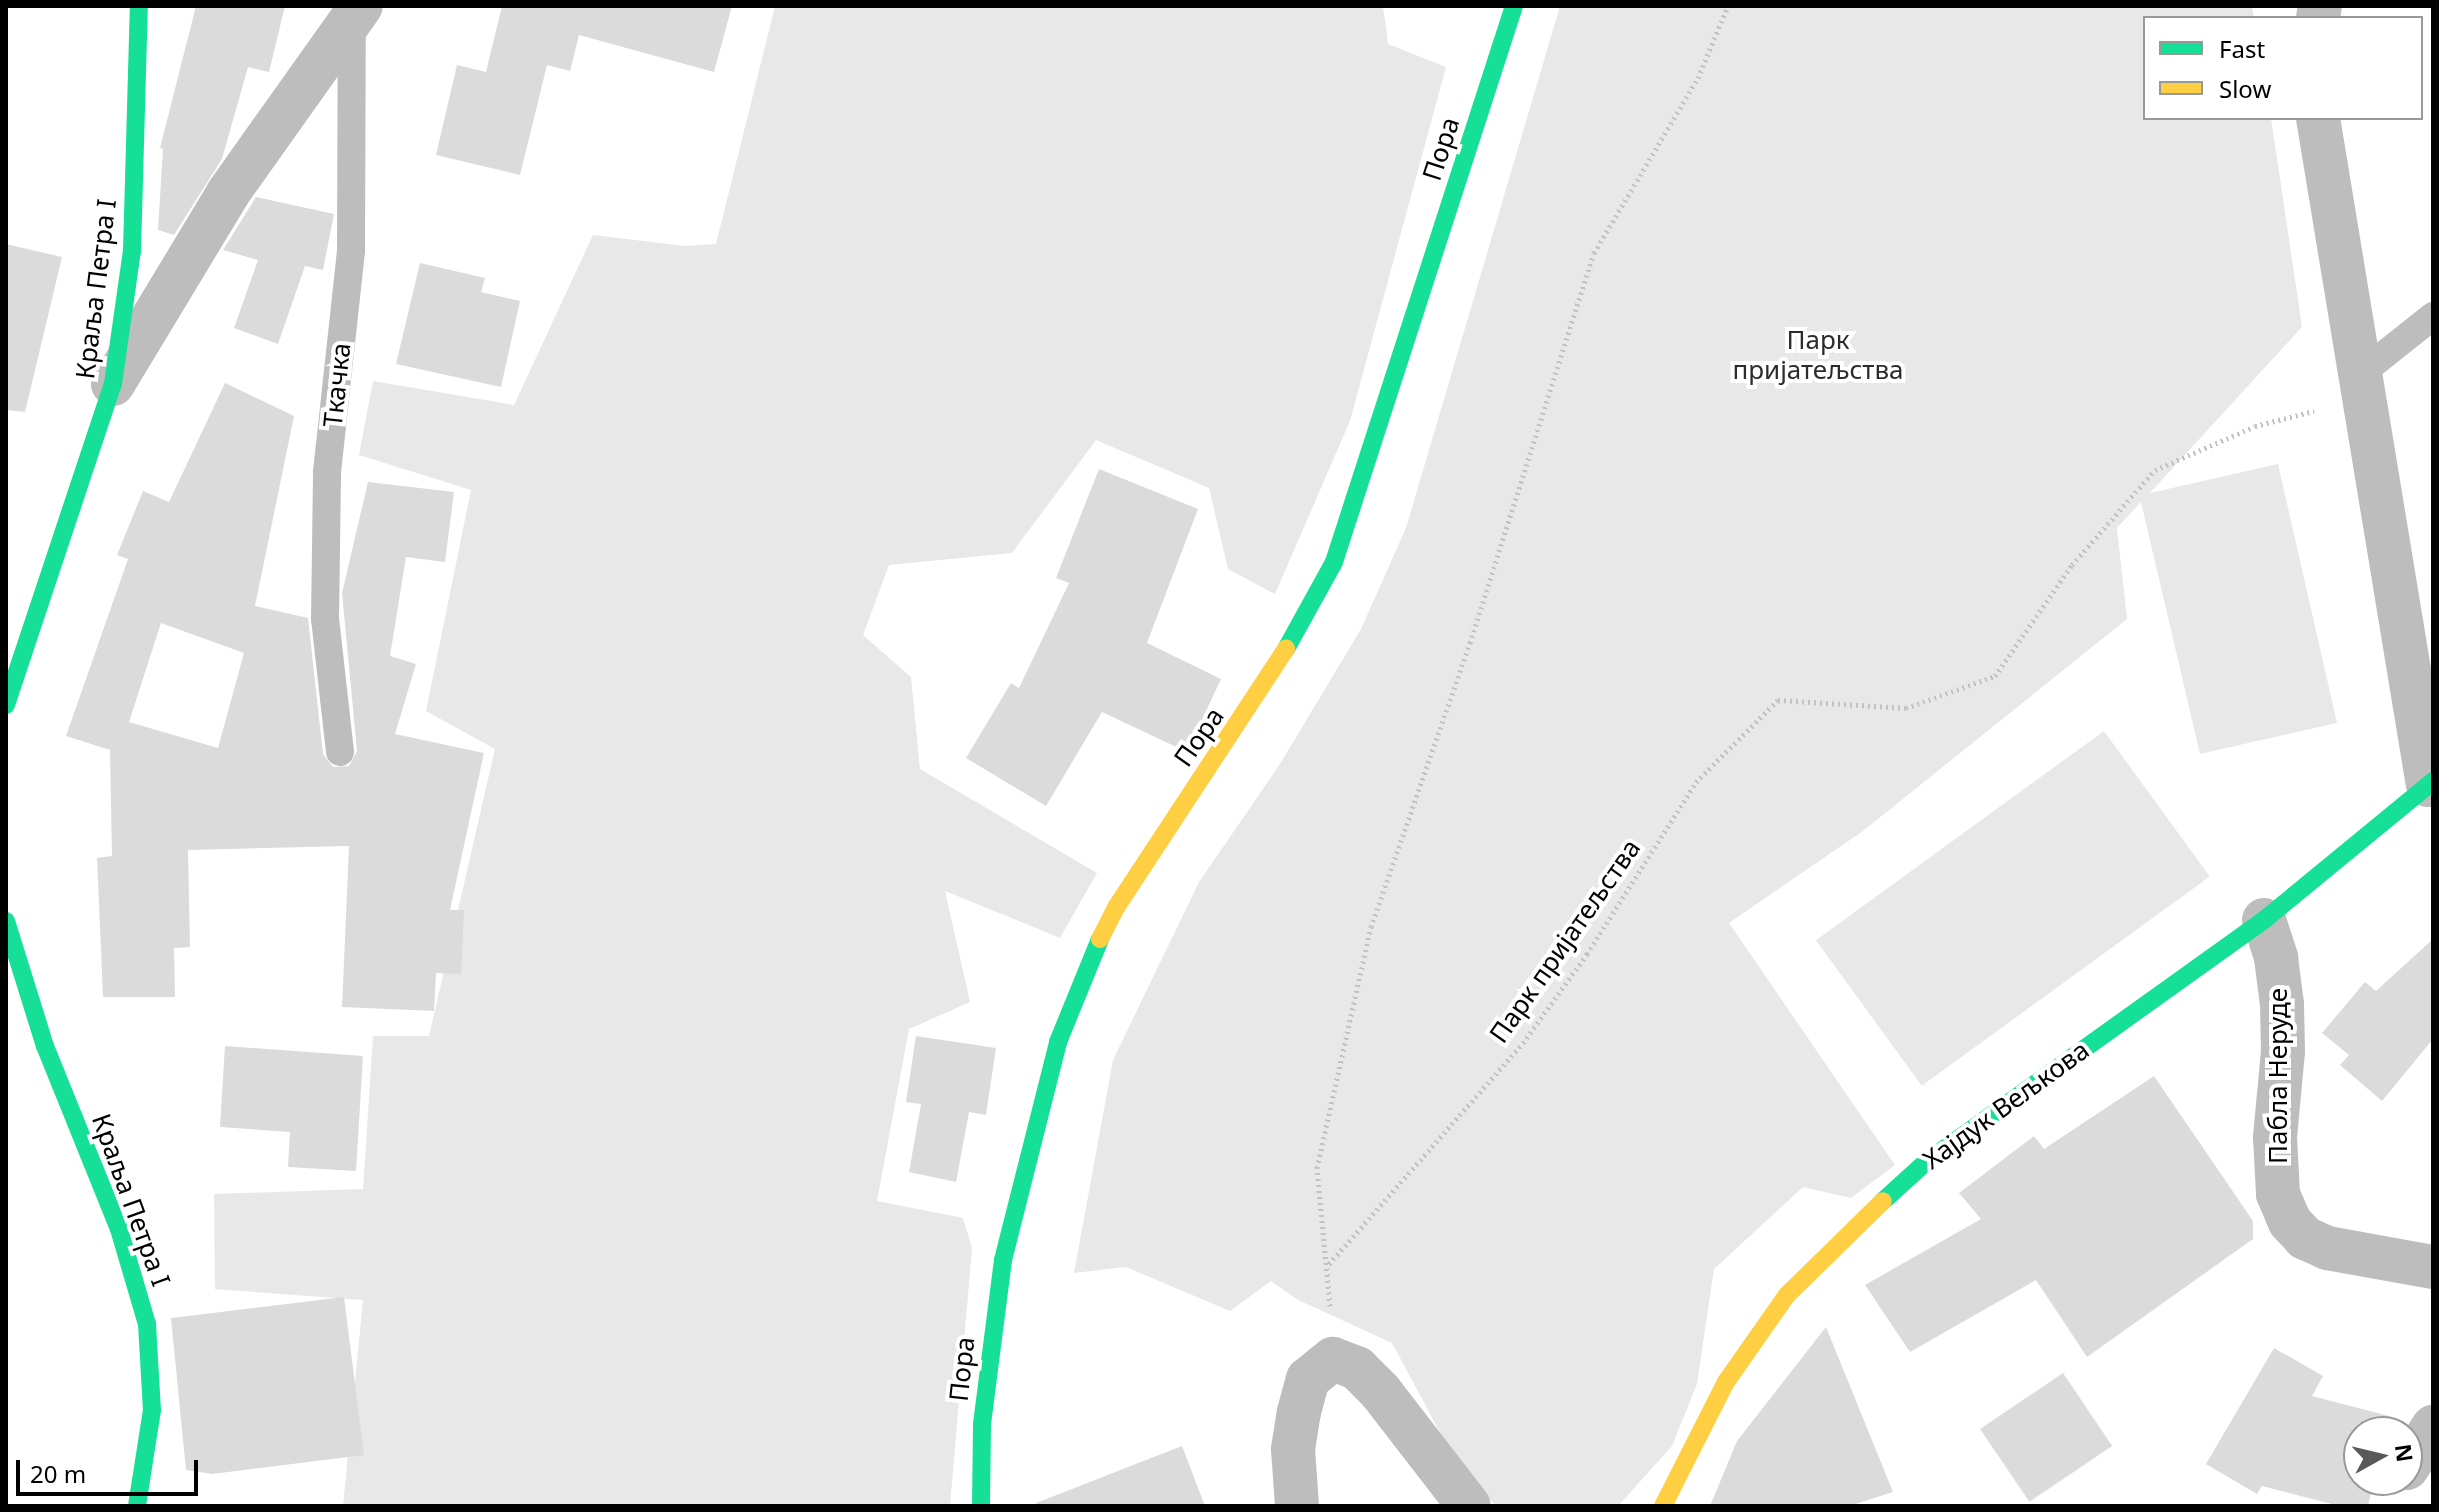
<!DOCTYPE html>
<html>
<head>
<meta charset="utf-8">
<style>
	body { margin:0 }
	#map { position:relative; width:2439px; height:1512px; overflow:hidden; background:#fff; font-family:"Noto Sans",sans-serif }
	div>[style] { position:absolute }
	.green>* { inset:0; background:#e8e8e8; transform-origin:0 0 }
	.building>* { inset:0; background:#dbdbdb; transform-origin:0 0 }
	.path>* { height:5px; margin-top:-2.5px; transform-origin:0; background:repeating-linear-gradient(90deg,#c2c2c2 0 2px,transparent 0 6px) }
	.lane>* { height:28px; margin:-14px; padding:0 14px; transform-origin:14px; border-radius:14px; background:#bdbdbd }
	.street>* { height:44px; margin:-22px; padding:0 22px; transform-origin:22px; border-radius:22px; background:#bdbdbd }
	.fast>* { height:18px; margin:-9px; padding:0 9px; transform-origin:9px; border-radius:9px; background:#16e098 }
	.slow>* { height:18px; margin:-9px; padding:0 9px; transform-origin:9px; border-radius:9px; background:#ffcf43 }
	span { translate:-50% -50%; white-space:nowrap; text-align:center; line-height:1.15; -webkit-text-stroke:8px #fff; paint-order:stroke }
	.street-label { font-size:26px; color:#000 }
	.park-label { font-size:26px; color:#2c2c2c }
	.frame { position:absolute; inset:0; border:8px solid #000; pointer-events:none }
	.legend { position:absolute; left:2143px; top:16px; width:280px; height:104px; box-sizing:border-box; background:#fff; border:2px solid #999; margin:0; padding:10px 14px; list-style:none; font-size:24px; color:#000 }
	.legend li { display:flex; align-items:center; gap:16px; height:40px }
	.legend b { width:40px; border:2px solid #999 }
	.north { position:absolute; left:2343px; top:1416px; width:80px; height:80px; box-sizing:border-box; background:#fff; border:2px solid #999; border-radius:50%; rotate:82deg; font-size:22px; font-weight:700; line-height:32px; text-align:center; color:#000 }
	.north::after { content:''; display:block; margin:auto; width:28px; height:36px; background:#595959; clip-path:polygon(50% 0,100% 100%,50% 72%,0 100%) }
	.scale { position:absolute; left:16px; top:1460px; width:182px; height:36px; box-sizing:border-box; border:4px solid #000; border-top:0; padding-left:10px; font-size:24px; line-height:28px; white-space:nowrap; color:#000; -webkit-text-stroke:6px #fff; paint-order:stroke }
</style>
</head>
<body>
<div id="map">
	<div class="green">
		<i style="clip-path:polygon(775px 6px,1383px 6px,1388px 44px,1446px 67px,1350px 421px,1275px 594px,1228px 569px,1209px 488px,1096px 440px,1012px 553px,889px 565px,863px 635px,911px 677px,920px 769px,1097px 873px,1060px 938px,945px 891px,970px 1002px,909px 1029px,877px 1201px,963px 1218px,972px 1248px,950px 1506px,343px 1506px,363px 1300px,215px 1289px,214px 1194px,363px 1189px,373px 1036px,429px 1036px,495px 749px,426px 711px,471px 490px,359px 455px,373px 381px,514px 405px,593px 235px,685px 246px,716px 244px)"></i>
		<i style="clip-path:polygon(1560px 6px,2252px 6px,2254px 18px,2145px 18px,2145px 118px,2271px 118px,2302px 327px,2150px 493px,2278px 464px,2337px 723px,2200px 754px,2141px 502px,2117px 528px,2127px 619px,1863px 831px,1729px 923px,1895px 1165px,1851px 1198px,1803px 1187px,1714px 1269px,1697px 1384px,1672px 1446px,1618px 1506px,1496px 1506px,1459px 1468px,1392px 1343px,1298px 1300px,1271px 1281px,1230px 1311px,1126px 1267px,1074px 1273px,1113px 1060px,1199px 882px,1280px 764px,1361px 629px,1406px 528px)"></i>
		<i style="left:2104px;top:731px;width:180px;height:356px;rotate:54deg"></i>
	</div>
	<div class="building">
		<i style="clip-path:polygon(196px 6px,285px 6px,269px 72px,248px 67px,222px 159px,174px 235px,158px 230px,163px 149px,160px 148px)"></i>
		<i style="clip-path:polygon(502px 6px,732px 6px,714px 72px,579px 35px,570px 71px,547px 65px,520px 175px,436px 155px,457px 65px,486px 72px)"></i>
		<i style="clip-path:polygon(256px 197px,334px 214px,323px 270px,305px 266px,278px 344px,234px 328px,258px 260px,223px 250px)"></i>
		<i style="clip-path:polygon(6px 244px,62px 257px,25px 412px,6px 410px)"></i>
		<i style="clip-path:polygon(420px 263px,485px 278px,481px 292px,520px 301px,501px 387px,396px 364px)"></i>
		<i style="clip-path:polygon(evenodd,225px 383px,294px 416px,255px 606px,308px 618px,323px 754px,333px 767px,349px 766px,357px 751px,342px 593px,368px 482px,454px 492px,445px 562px,406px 557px,390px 656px,416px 664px,395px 734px,484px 753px,450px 910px,464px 910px,461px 974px,436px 973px,434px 1011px,342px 1007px,349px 846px,188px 850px,190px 947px,174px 948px,175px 997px,103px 997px,97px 858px,112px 856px,110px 750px,66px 736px,128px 559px,117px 555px,143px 491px,169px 502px,225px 383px,161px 623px,244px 653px,218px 748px,129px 722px,161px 623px)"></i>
		<i style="clip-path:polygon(1099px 469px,1198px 509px,1147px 643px,1221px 679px,1187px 752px,1102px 712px,1046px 806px,966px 758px,1011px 683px,1019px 688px,1069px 583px,1056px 578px)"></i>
		<i style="clip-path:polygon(2433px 939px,2433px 1039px,2382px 1101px,2340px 1065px,2349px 1055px,2322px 1033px,2365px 982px,2376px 991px)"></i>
		<i style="clip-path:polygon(916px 1036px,996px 1048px,986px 1115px,969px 1112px,956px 1182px,909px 1172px,921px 1104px,906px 1102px)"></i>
		<i style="clip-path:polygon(225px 1046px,363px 1056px,356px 1171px,288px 1167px,290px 1132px,220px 1127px)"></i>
		<i style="clip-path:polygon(2154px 1076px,2253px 1221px,2253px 1239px,2087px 1357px,2036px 1280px,1910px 1352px,1865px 1285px,1981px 1219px,1959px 1193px,2034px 1136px,2044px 1149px)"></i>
		<i style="clip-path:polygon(344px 1297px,364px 1455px,212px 1474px,186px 1470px,171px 1318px)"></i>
		<i style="clip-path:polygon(1826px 1327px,1893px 1492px,1849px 1506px,1710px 1506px,1737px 1441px)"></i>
		<i style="clip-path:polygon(2274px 1348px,2323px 1376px,2312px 1396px,2389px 1416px,2385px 1432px,2359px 1432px,2359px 1480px,2374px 1480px,2368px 1506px,2340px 1506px,2262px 1486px,2257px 1494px,2206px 1464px)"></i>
		<i style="left:2063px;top:1373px;width:88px;height:100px;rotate:56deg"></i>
		<i style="clip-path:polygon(1182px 1446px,1205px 1506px,1037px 1506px,1036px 1503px)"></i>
	</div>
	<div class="path">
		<i style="left:1329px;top:1264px;width:294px;rotate:-48.7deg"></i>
		<i style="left:1523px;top:1043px;width:110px;rotate:-54.3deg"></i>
		<i style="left:1587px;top:954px;width:204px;rotate:-57.6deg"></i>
		<i style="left:1696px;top:782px;width:116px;rotate:-45deg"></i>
		<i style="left:1778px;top:700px;width:128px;rotate:3.6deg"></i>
		<i style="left:1906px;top:708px;width:95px;rotate:-19.8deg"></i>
		<i style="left:1995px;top:676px;width:135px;rotate:-55.3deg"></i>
		<i style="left:2072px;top:565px;width:126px;rotate:-48.9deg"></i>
		<i style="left:2155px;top:470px;width:109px;rotate:-23.7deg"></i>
		<i style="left:2255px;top:426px;width:61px;rotate:-14.3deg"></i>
		<i style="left:1330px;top:1306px;width:139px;rotate:-95.4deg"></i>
		<i style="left:1317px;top:1168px;width:247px;rotate:-77.4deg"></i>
		<i style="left:1371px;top:927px;width:301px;rotate:-70.8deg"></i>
		<i style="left:1470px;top:643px;width:409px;rotate:-72.4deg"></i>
		<i style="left:1594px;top:253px;width:204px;rotate:-59.3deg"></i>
		<i style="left:1698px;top:78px;width:78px;rotate:-67.4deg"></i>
	</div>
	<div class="lane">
		<i style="left:2360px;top:374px;width:93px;rotate:-38.5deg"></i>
		<i style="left:340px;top:752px;width:134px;rotate:-96.4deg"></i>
		<i style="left:325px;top:619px;width:147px;rotate:-89.2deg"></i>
		<i style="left:327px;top:472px;width:223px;rotate:-83.8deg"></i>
		<i style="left:351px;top:250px;width:232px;rotate:-89.8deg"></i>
	</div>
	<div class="street">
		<i style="left:2318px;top:18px;width:12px;rotate:-81deg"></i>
		<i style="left:2318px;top:118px;width:676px;rotate:80.64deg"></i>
		<i style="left:113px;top:384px;width:223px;rotate:-58.9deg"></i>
		<i style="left:228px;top:193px;width:229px;rotate:-54.6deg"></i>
		<i style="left:2264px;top:920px;width:40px;rotate:72deg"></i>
		<i style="left:2276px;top:958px;width:46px;rotate:82.6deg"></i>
		<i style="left:2282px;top:1004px;width:47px;rotate:88.8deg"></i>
		<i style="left:2283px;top:1051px;width:86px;rotate:95.3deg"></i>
		<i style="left:2275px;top:1137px;width:57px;rotate:87deg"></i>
		<i style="left:2278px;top:1194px;width:30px;rotate:67deg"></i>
		<i style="left:2290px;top:1222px;width:22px;rotate:47deg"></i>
		<i style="left:2305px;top:1238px;width:24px;rotate:24deg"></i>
		<i style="left:2327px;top:1248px;width:108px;rotate:10.2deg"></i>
		<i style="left:2407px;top:1468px;width:49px;rotate:-57.6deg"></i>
		<i style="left:1297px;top:1506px;width:57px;rotate:-94deg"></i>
		<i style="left:1293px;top:1449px;width:37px;rotate:-81deg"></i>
		<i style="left:1299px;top:1412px;width:34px;rotate:-75deg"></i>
		<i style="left:1308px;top:1379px;width:32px;rotate:-39deg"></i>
		<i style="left:1333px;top:1359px;width:26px;rotate:21deg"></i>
		<i style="left:1357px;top:1368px;width:33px;rotate:45deg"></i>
		<i style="left:1380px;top:1391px;width:145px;rotate:52.3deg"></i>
	</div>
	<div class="fast">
		<i style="left:1286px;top:649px;width:99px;rotate:-61.1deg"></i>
		<i style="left:1334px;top:562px;width:584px;rotate:-72.06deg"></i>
		<i style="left:6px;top:705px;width:338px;rotate:-71.6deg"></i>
		<i style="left:113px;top:384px;width:134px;rotate:-81.9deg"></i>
		<i style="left:132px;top:251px;width:245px;rotate:-88.4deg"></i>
		<i style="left:6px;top:921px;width:131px;rotate:72.7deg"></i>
		<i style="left:45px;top:1046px;width:197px;rotate:68deg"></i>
		<i style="left:119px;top:1229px;width:99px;rotate:73.6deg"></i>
		<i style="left:147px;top:1324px;width:86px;rotate:86.7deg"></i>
		<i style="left:152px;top:1410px;width:97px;rotate:98.9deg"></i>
		<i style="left:1883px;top:1201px;width:58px;rotate:-42.2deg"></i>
		<i style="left:1926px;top:1162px;width:416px;rotate:-35.6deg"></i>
		<i style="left:2264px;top:920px;width:219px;rotate:-39.4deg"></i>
		<i style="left:981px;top:1506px;width:82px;rotate:-89.3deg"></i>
		<i style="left:982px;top:1424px;width:165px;rotate:-82.7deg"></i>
		<i style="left:1003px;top:1260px;width:225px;rotate:-75.8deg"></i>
		<i style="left:1058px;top:1042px;width:111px;rotate:-67.8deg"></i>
	</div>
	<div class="slow">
		<i style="left:1100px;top:939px;width:37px;rotate:-63deg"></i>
		<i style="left:1117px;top:906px;width:308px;rotate:-56.7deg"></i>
		<i style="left:1663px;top:1506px;width:139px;rotate:-63.1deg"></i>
		<i style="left:1726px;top:1382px;width:106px;rotate:-55deg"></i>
		<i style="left:1787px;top:1295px;width:134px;rotate:-44.4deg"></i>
	</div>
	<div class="street-label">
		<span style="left:1441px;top:149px;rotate:-72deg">Пора</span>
		<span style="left:96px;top:289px;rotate:-83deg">Краља Петра I</span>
		<span style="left:337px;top:385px;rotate:-84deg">Ткачка</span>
		<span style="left:1199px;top:737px;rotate:-55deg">Пора</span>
		<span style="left:1565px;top:941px;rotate:-55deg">Парк пријатељства</span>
		<span style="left:2278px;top:1076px;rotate:-90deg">Пабла Неруде</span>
		<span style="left:2006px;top:1105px;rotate:-36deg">Хајдук Вељкова</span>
		<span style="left:131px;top:1200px;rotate:70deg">Краља Петра I</span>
		<span style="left:962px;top:1369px;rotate:-84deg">Пора</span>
	</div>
	<div class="park-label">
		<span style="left:1818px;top:355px">Парк<br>пријатељства</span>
	</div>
	<div class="frame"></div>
	<ul class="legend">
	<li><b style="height:10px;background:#16e098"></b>Fast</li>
	<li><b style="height:10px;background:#ffcf43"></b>Slow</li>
	</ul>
	<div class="north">N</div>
	<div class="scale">20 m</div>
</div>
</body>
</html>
